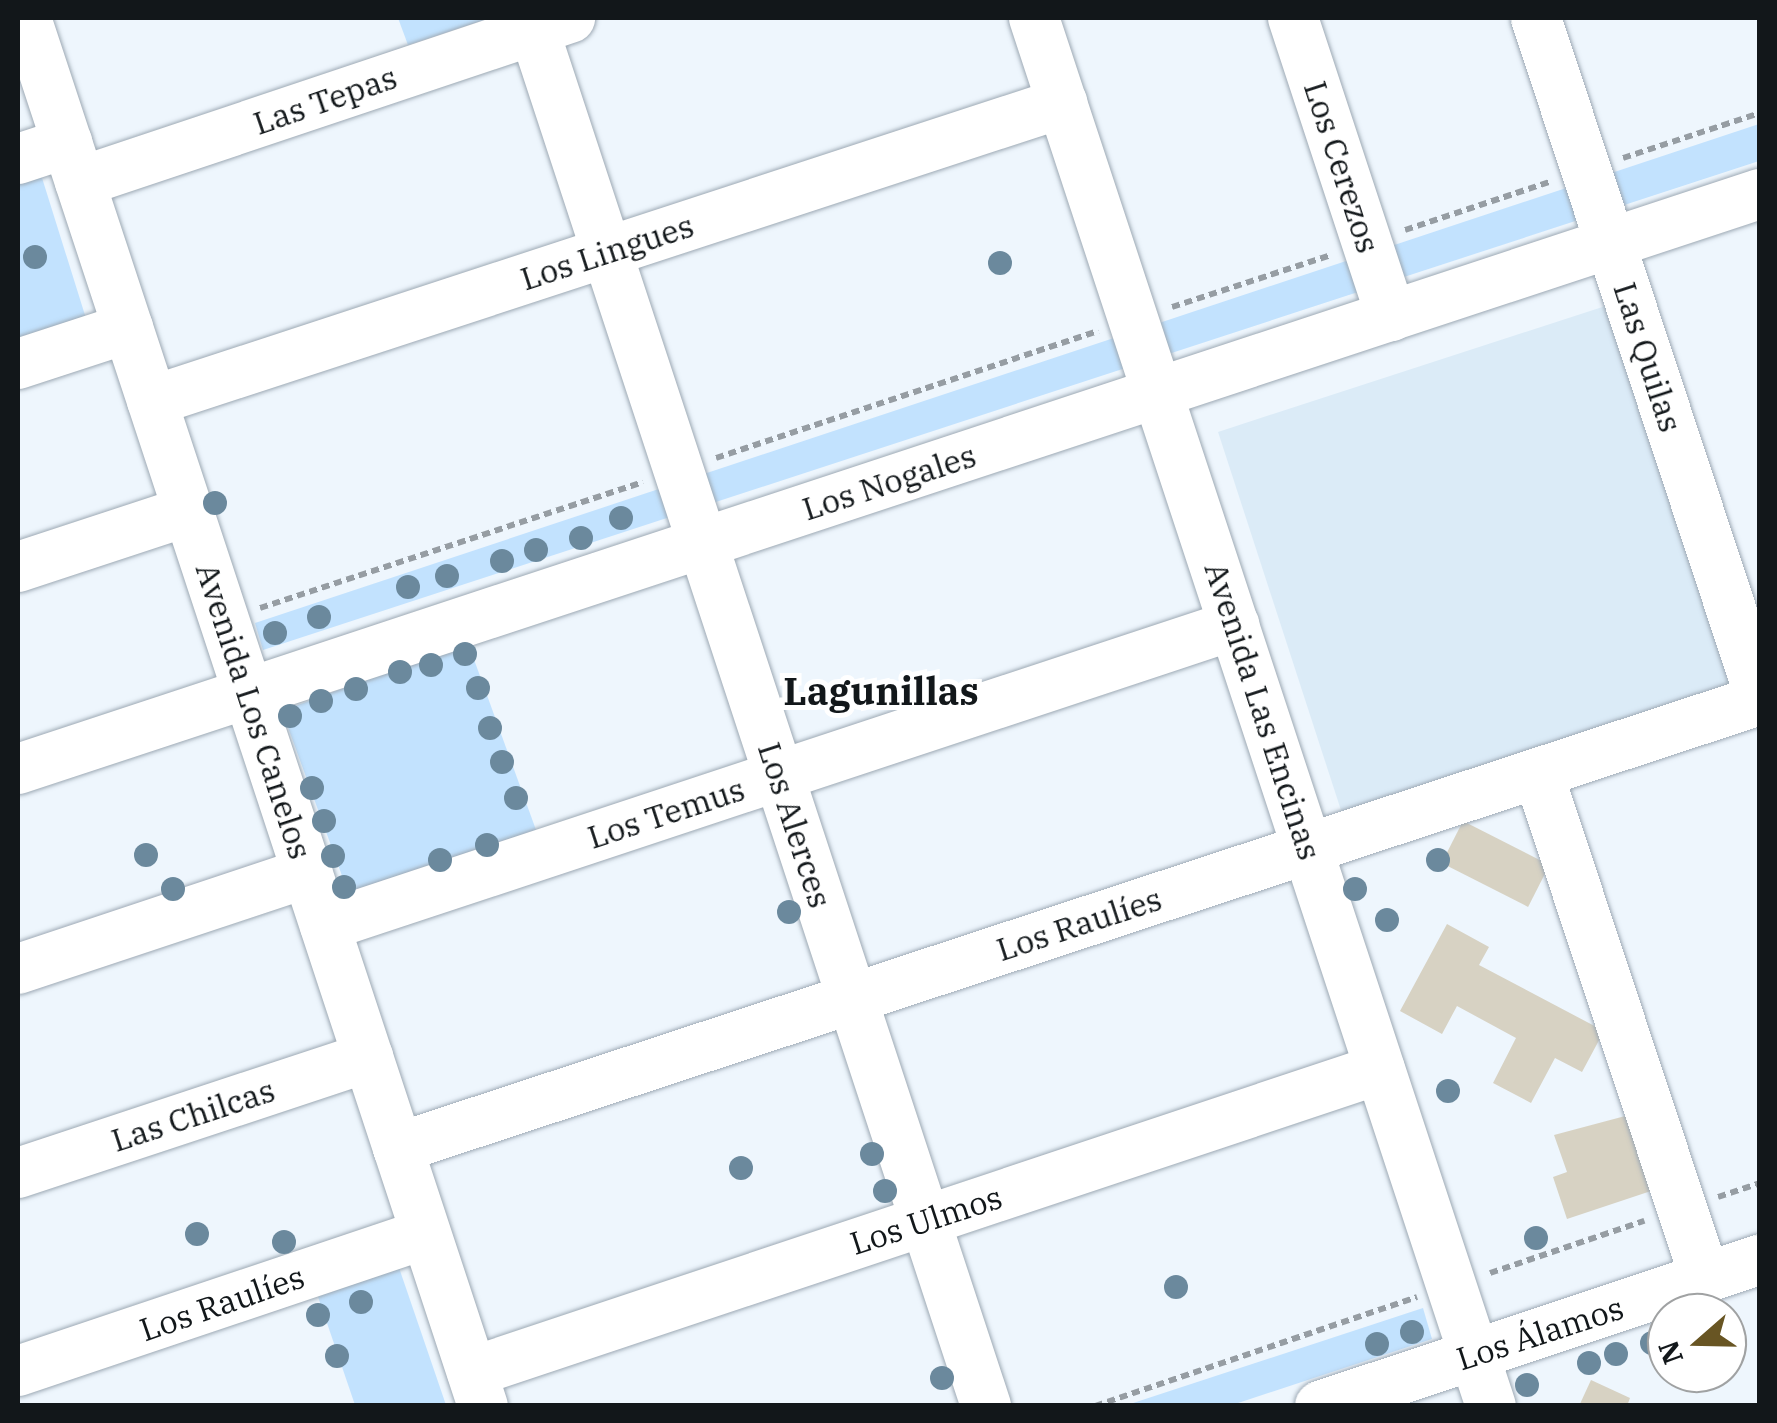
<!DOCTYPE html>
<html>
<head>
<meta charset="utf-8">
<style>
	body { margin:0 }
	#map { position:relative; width:1777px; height:1423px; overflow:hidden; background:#eef6fd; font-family:"IBM Plex Serif",serif }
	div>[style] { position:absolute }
	.built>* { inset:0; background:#dbebf7; transform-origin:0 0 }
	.green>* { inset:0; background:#c2e2fe; transform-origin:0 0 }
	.building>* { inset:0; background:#d7d2c3; transform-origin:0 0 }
	.path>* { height:6px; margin-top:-3px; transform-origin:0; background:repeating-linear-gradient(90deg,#969da3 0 8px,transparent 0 13px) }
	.roads { filter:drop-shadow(0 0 2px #9da9b4) drop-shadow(0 0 2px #9da9b4) }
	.minor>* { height:50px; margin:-25px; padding:0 25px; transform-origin:25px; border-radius:25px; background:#fff }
	.trees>* { width:24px; height:24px; margin:-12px; border-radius:50%; background:#6b899d }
	span { translate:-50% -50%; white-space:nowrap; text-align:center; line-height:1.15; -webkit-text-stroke:10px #fff; paint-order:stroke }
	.street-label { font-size:32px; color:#12171a }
	.quarter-label { font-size:38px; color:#12171a; font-weight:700 }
	.frame { position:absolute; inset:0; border:20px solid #12171a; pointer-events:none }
	.north { position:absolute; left:1647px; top:1293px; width:100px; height:100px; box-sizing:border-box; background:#fff; border:2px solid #a0a2a3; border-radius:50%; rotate:250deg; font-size:28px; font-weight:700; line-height:40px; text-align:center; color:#12171a }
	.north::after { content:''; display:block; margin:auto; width:35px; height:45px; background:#685523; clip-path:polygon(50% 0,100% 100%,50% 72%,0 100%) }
</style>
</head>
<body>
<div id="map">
	<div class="built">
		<i style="left:1627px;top:299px;width:400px;height:430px;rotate:72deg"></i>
	</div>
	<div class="green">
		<i style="clip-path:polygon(398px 18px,490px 18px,408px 45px)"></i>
		<i style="clip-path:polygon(1759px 124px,1759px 161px,263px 650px,255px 623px)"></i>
		<i style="clip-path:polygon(38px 165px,89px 328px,18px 353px,18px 173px)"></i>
		<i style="left:468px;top:643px;width:209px;height:198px;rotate:70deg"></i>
		<i style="clip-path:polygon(395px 1256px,446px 1405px,355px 1405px,314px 1285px)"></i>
		<i style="clip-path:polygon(1423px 1308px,1432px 1339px,1232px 1405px,1127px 1405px)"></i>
	</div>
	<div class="building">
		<i style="left:1463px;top:821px;width:97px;height:47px;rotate:27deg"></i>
		<i style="clip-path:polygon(1447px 924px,1489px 947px,1479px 965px,1604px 1031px,1582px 1072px,1555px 1058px,1531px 1103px,1493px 1083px,1516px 1038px,1457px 1006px,1442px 1034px,1400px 1011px)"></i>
		<i style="clip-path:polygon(1629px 1115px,1654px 1190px,1567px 1219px,1553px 1177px,1567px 1172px,1554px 1135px)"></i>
		<i style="clip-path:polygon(1591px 1380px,1630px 1398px,1627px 1406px,1579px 1406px)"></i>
	</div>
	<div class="path">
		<i style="left:1623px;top:158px;width:144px;rotate:-18.2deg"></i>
		<i style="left:1405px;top:230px;width:152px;rotate:-18.4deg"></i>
		<i style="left:1172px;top:307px;width:167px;rotate:-18.1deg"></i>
		<i style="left:716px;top:458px;width:403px;rotate:-18.4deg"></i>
		<i style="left:260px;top:608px;width:403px;rotate:-18.2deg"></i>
		<i style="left:1718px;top:1197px;width:44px;rotate:-18.4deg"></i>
		<i style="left:1490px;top:1273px;width:163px;rotate:-18.7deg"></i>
		<i style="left:1095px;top:1406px;width:340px;rotate:-18.7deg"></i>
	</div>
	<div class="roads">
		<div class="minor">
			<i style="left:26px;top:18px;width:1461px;rotate:71.78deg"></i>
			<i style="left:530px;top:18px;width:1461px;rotate:71.81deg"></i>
			<i style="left:1034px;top:18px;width:1461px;rotate:71.78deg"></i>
			<i style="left:1293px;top:18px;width:314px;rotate:71.8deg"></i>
			<i style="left:1536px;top:18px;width:715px;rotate:71.74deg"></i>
			<i style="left:18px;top:159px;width:52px;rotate:-18.1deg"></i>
			<i style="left:80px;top:182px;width:517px;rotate:-18.51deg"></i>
			<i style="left:18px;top:364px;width:116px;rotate:-18.1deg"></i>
			<i style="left:152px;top:401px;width:958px;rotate:-18.13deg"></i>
			<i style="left:18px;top:567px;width:179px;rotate:-18.2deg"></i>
			<i style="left:18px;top:769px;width:1834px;rotate:-18.27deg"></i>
			<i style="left:1538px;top:773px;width:532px;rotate:71.7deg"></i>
			<i style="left:325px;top:926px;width:958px;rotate:-18.32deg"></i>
			<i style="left:18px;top:969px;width:305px;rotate:-18.4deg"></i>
			<i style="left:398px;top:1148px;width:1434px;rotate:-18.21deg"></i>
			<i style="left:18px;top:1173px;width:369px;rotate:-18.3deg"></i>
			<i style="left:18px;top:1371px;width:430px;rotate:-18.6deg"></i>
			<i style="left:472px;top:1372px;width:957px;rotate:-18.45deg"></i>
			<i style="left:1320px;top:1406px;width:464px;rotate:-18.4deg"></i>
		</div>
	</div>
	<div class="trees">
		<i style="left:35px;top:257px"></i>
		<i style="left:1000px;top:263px"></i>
		<i style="left:215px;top:503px"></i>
		<i style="left:621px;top:518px"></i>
		<i style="left:581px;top:538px"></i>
		<i style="left:536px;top:550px"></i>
		<i style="left:502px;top:561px"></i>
		<i style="left:447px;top:576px"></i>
		<i style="left:408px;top:587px"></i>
		<i style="left:319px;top:617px"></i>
		<i style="left:275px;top:633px"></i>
		<i style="left:465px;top:654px"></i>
		<i style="left:431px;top:665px"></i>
		<i style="left:400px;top:672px"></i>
		<i style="left:478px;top:688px"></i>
		<i style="left:356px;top:689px"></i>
		<i style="left:321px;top:701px"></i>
		<i style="left:290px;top:716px"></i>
		<i style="left:490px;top:728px"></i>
		<i style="left:502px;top:762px"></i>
		<i style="left:312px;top:788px"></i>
		<i style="left:516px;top:798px"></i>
		<i style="left:324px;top:821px"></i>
		<i style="left:487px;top:845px"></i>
		<i style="left:146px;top:855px"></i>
		<i style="left:333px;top:856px"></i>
		<i style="left:440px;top:860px"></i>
		<i style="left:1438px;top:860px"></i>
		<i style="left:344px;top:887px"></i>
		<i style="left:173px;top:889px"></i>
		<i style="left:1355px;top:889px"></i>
		<i style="left:789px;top:912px"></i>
		<i style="left:1387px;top:920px"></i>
		<i style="left:1448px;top:1091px"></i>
		<i style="left:872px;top:1154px"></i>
		<i style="left:741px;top:1168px"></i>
		<i style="left:885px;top:1191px"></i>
		<i style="left:197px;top:1234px"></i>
		<i style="left:1536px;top:1238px"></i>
		<i style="left:284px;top:1242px"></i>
		<i style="left:1176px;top:1287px"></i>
		<i style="left:361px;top:1302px"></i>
		<i style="left:318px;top:1315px"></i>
		<i style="left:1412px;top:1332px"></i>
		<i style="left:1652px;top:1343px"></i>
		<i style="left:1377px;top:1344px"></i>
		<i style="left:1616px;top:1354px"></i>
		<i style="left:337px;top:1356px"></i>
		<i style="left:1589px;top:1363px"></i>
		<i style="left:942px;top:1378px"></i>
		<i style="left:1527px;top:1385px"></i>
	</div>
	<div class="street-label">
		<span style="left:325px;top:100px;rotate:-19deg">Las Tepas</span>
		<span style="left:1342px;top:167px;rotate:72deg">Los Cerezos</span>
		<span style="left:607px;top:252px;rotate:-18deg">Los Lingues</span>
		<span style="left:1648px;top:357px;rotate:72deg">Las Quilas</span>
		<span style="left:889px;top:482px;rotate:-18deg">Los Nogales</span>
		<span style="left:254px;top:711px;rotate:72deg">Avenida Los Canelos</span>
		<span style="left:1263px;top:711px;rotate:72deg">Avenida Las Encinas</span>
		<span style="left:666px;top:813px;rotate:-18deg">Los Temus</span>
		<span style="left:795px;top:825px;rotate:72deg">Los Alerces</span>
		<span style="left:1079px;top:924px;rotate:-18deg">Los Raulíes</span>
		<span style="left:193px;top:1115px;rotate:-18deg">Las Chilcas</span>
		<span style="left:926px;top:1220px;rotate:-18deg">Los Ulmos</span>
		<span style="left:222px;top:1303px;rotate:-19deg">Los Raulíes</span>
		<span style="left:1540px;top:1333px;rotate:-18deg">Los Álamos</span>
	</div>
	<div class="quarter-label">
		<span style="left:881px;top:691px">Lagunillas</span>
	</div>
	<div class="frame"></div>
	<div class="north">N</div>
</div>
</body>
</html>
